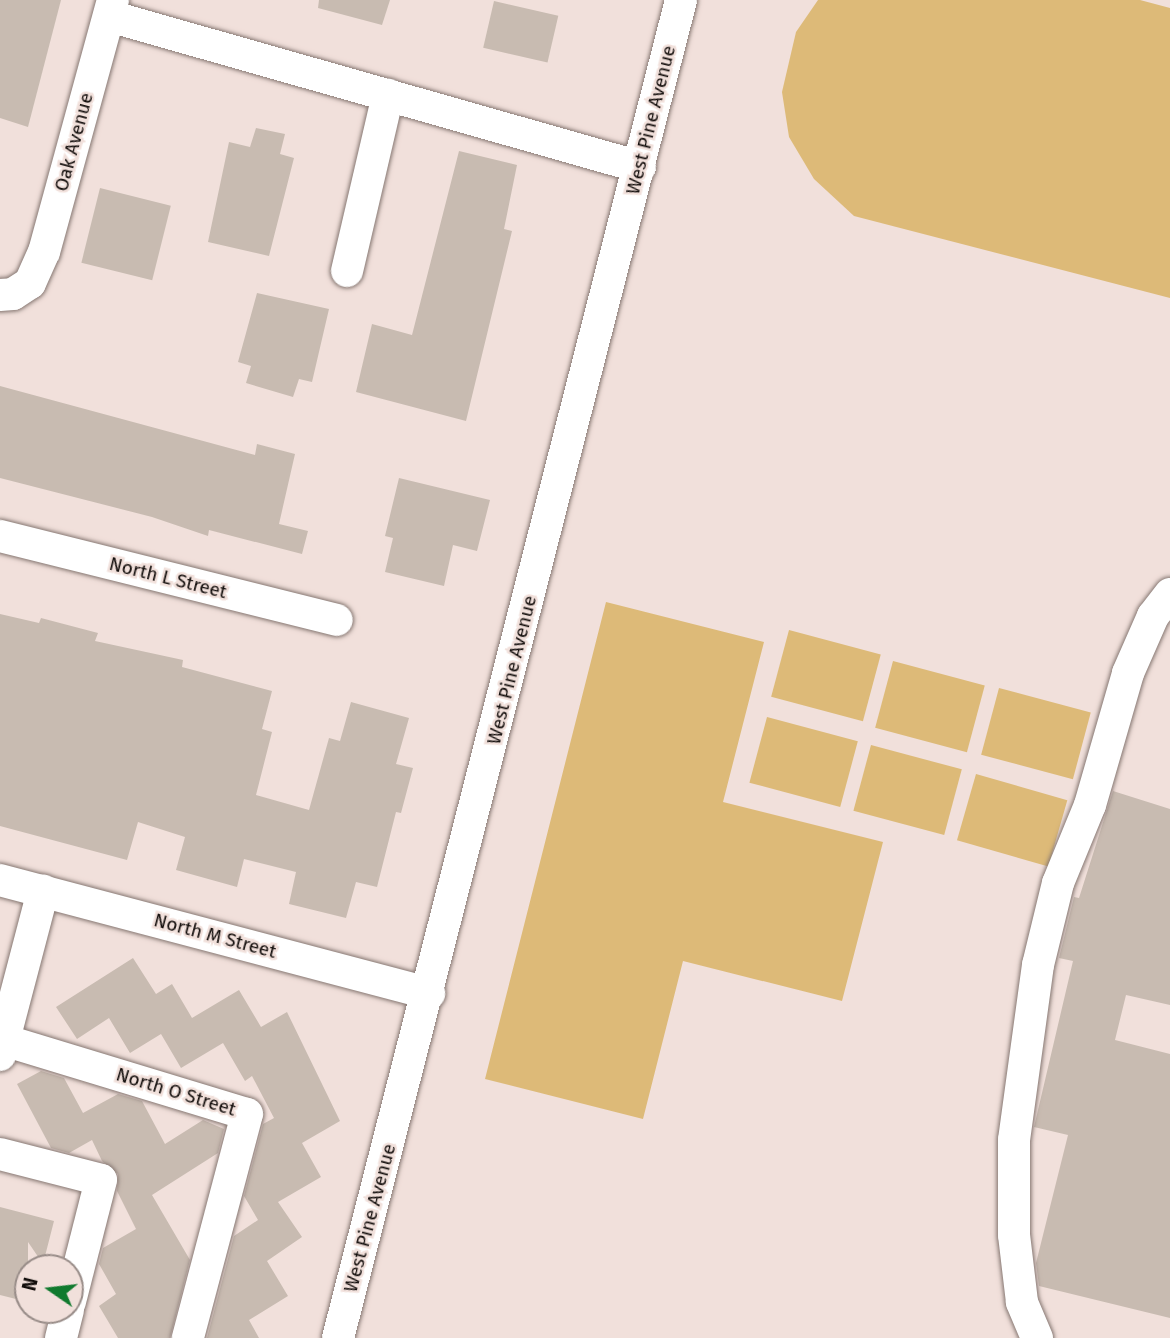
<!DOCTYPE html>
<html>
<head>
<meta charset="utf-8">
<style>
	body { margin:0 }
	#map { position:relative; width:1170px; height:1338px; overflow:hidden; background:#f1e0db; font-family:"Fira Sans",sans-serif }
	div>[style] { position:absolute }
	.green>* { inset:0; background:#ddba78; transform-origin:0 0 }
	.building>* { inset:0; background:#c8bbb1; transform-origin:0 0 }
	.roads { filter:drop-shadow(0 0 2px #867772) drop-shadow(0 0 2px #867772) }
	.minor>* { height:32px; margin:-16px; padding:0 16px; transform-origin:16px; border-radius:16px; background:#fff }
	span { translate:-50% -50%; white-space:nowrap; text-align:center; line-height:1.15; -webkit-text-stroke:5px #f1e0db; paint-order:stroke }
	.street-label { font-size:19px; color:#130e0c }
	.north { position:absolute; left:14px; top:1254px; width:70px; height:70px; box-sizing:border-box; background:#f1e0db; border:2px solid #988c88; border-radius:50%; rotate:284deg; font-size:19px; font-weight:700; line-height:28px; text-align:center; color:#130e0c }
	.north::after { content:''; display:block; margin:auto; width:24px; height:32px; background:#107a2e; clip-path:polygon(50% 0,100% 100%,50% 72%,0 100%) }
</style>
</head>
<body>
<div id="map">
	<div class="green">
		<i style="clip-path:polygon(818px 0,1140px 0,1170px 8px,1170px 298px,854px 216px,814px 179px,789px 137px,782px 92px,796px 32px)"></i>
		<i style="clip-path:polygon(606px 602px,764px 642px,723px 802px,883px 842px,842px 1001px,683px 961px,643px 1119px,485px 1079px)"></i>
		<i style="left:789px;top:630px;width:95px;height:69px;rotate:15deg"></i>
		<i style="left:893px;top:661px;width:95px;height:69px;rotate:15deg"></i>
		<i style="left:999px;top:688px;width:95px;height:69px;rotate:15deg"></i>
		<i style="left:767px;top:717px;width:94px;height:68px;rotate:15deg"></i>
		<i style="left:871px;top:745px;width:94px;height:68px;rotate:15deg"></i>
		<i style="left:976px;top:774px;width:95px;height:69px;rotate:16deg"></i>
	</div>
	<div class="building">
		<i style="clip-path:polygon(0 0,61px 0,28px 127px,0 118px)"></i>
		<i style="clip-path:polygon(319px 0,390px 0,382px 25px,318px 8px)"></i>
		<i style="left:494px;top:1px;width:66px;height:48px;rotate:13deg"></i>
		<i style="clip-path:polygon(256px 128px,285px 134px,280px 154px,294px 158px,269px 256px,208px 242px,229px 142px,250px 147px)"></i>
		<i style="clip-path:polygon(459px 151px,517px 165px,504px 229px,512px 231px,466px 421px,356px 392px,372px 324px,412px 335px)"></i>
		<i style="left:100px;top:188px;width:73px;height:77px;rotate:14deg"></i>
		<i style="clip-path:polygon(257px 293px,329px 309px,312px 382px,299px 379px,293px 397px,246px 383px,251px 366px,238px 362px)"></i>
		<i style="clip-path:polygon(0 386px,255px 455px,257px 444px,295px 454px,279px 524px,308px 531px,302px 554px,209px 530px,208px 536px,152px 517px,0 478px)"></i>
		<i style="clip-path:polygon(399px 478px,490px 500px,477px 551px,453px 545px,444px 586px,385px 572px,393px 538px,385px 536px)"></i>
		<i style="clip-path:polygon(0 614px,39px 623px,41px 618px,98px 633px,95px 641px,183px 660px,182px 667px,272px 691px,262px 729px,272px 732px,256px 795px,309px 810px,329px 738px,340px 741px,351px 702px,409px 718px,396px 764px,413px 768px,401px 813px,396px 812px,377px 887px,356px 882px,346px 918px,289px 904px,296px 872px,244px 859px,237px 887px,176px 870px,185px 837px,138px 822px,127px 860px,0 826px)"></i>
		<i style="clip-path:polygon(1113px 791px,1170px 809px,1170px 1005px,1126px 995px,1115px 1040px,1170px 1054px,1170px 1318px,1039px 1286px,1036px 1263px,1068px 1135px,1034px 1127px,1073px 961px,1059px 958px,1074px 897px,1079px 898px)"></i>
		<i style="clip-path:polygon(133px 958px,156px 994px,172px 984px,192px 1018px,239px 990px,261px 1027px,287px 1012px,340px 1121px,302px 1143px,321px 1177px,278px 1202px,302px 1237px,267px 1261px,288px 1296px,249px 1320px,259px 1338px,207px 1338px,234px 1236px,258px 1220px,244px 1196px,263px 1124px,274px 1118px,252px 1076px,245px 1081px,223px 1043px,181px 1068px,161px 1034px,130px 1053px,109px 1018px,77px 1039px,56px 1007px)"></i>
		<i style="clip-path:polygon(41px 1071px,64px 1078px,83px 1113px,118px 1094px,142px 1101px,165px 1144px,203px 1120px,224px 1129px,218px 1153px,152px 1195px,190px 1260px,170px 1338px,118px 1338px,99px 1306px,116px 1294px,99px 1264px,103px 1248px,136px 1229px,117px 1191px,118px 1174px,102px 1161px,92px 1140px,69px 1153px,51px 1148px,17px 1084px)"></i>
		<i style="clip-path:polygon(0 1207px,54px 1221px,43px 1264px,28px 1242px,28px 1302px,0 1295px)"></i>
	</div>
	<div class="roads">
		<div class="minor">
			<i style="left:109px;top:16px;width:552px;rotate:15.87deg"></i>
			<i style="left:347px;top:271px;width:181px;rotate:-76.9deg"></i>
			<i style="left:0;top:295px;width:13px;rotate:-4deg"></i>
			<i style="left:13px;top:294px;width:20px;rotate:-33deg"></i>
			<i style="left:30px;top:283px;width:34px;rotate:-66deg"></i>
			<i style="left:44px;top:252px;width:261px;rotate:-74.7deg"></i>
			<i style="left:0;top:536px;width:347px;rotate:14deg"></i>
			<i style="left:0;top:880px;width:444px;rotate:14.8deg"></i>
			<i style="left:0;top:1039px;width:258px;rotate:16.9deg"></i>
			<i style="left:247px;top:1114px;width:232px;rotate:104.8deg"></i>
			<i style="left:0;top:1055px;width:170px;rotate:-75.3deg"></i>
			<i style="left:0;top:1154px;width:104px;rotate:14.4deg"></i>
			<i style="left:101px;top:1180px;width:126px;rotate:104.3deg"></i>
			<i style="left:61px;top:1338px;width:29px;rotate:-76deg"></i>
			<i style="left:338px;top:1338px;width:1381px;rotate:-75.62deg"></i>
			<i style="left:1037px;top:1338px;width:39px;rotate:-113deg"></i>
			<i style="left:1022px;top:1302px;width:67px;rotate:-96.8deg"></i>
			<i style="left:1014px;top:1235px;width:95px;rotate:-90deg"></i>
			<i style="left:1014px;top:1140px;width:177px;rotate:-82.2deg"></i>
			<i style="left:1038px;top:965px;width:84px;rotate:-76.3deg"></i>
			<i style="left:1058px;top:883px;width:84px;rotate:-67.7deg"></i>
			<i style="left:1090px;top:805px;width:137px;rotate:-73.9deg"></i>
			<i style="left:1128px;top:673px;width:62px;rotate:-66.3deg"></i>
			<i style="left:1153px;top:616px;width:28px;rotate:-52deg"></i>
		</div>
	</div>
	<div class="street-label">
		<span style="left:651px;top:120px;rotate:-76deg">West Pine Avenue</span>
		<span style="left:74px;top:142px;rotate:-75deg">Oak Avenue</span>
		<span style="left:168px;top:578px;rotate:14deg">North L Street</span>
		<span style="left:512px;top:670px;rotate:-76deg">West Pine Avenue</span>
		<span style="left:215px;top:936px;rotate:15deg">North M Street</span>
		<span style="left:176px;top:1092px;rotate:17deg">North O Street</span>
		<span style="left:370px;top:1218px;rotate:-75deg">West Pine Avenue</span>
	</div>
	<div class="north">N</div>
</div>
</body>
</html>
